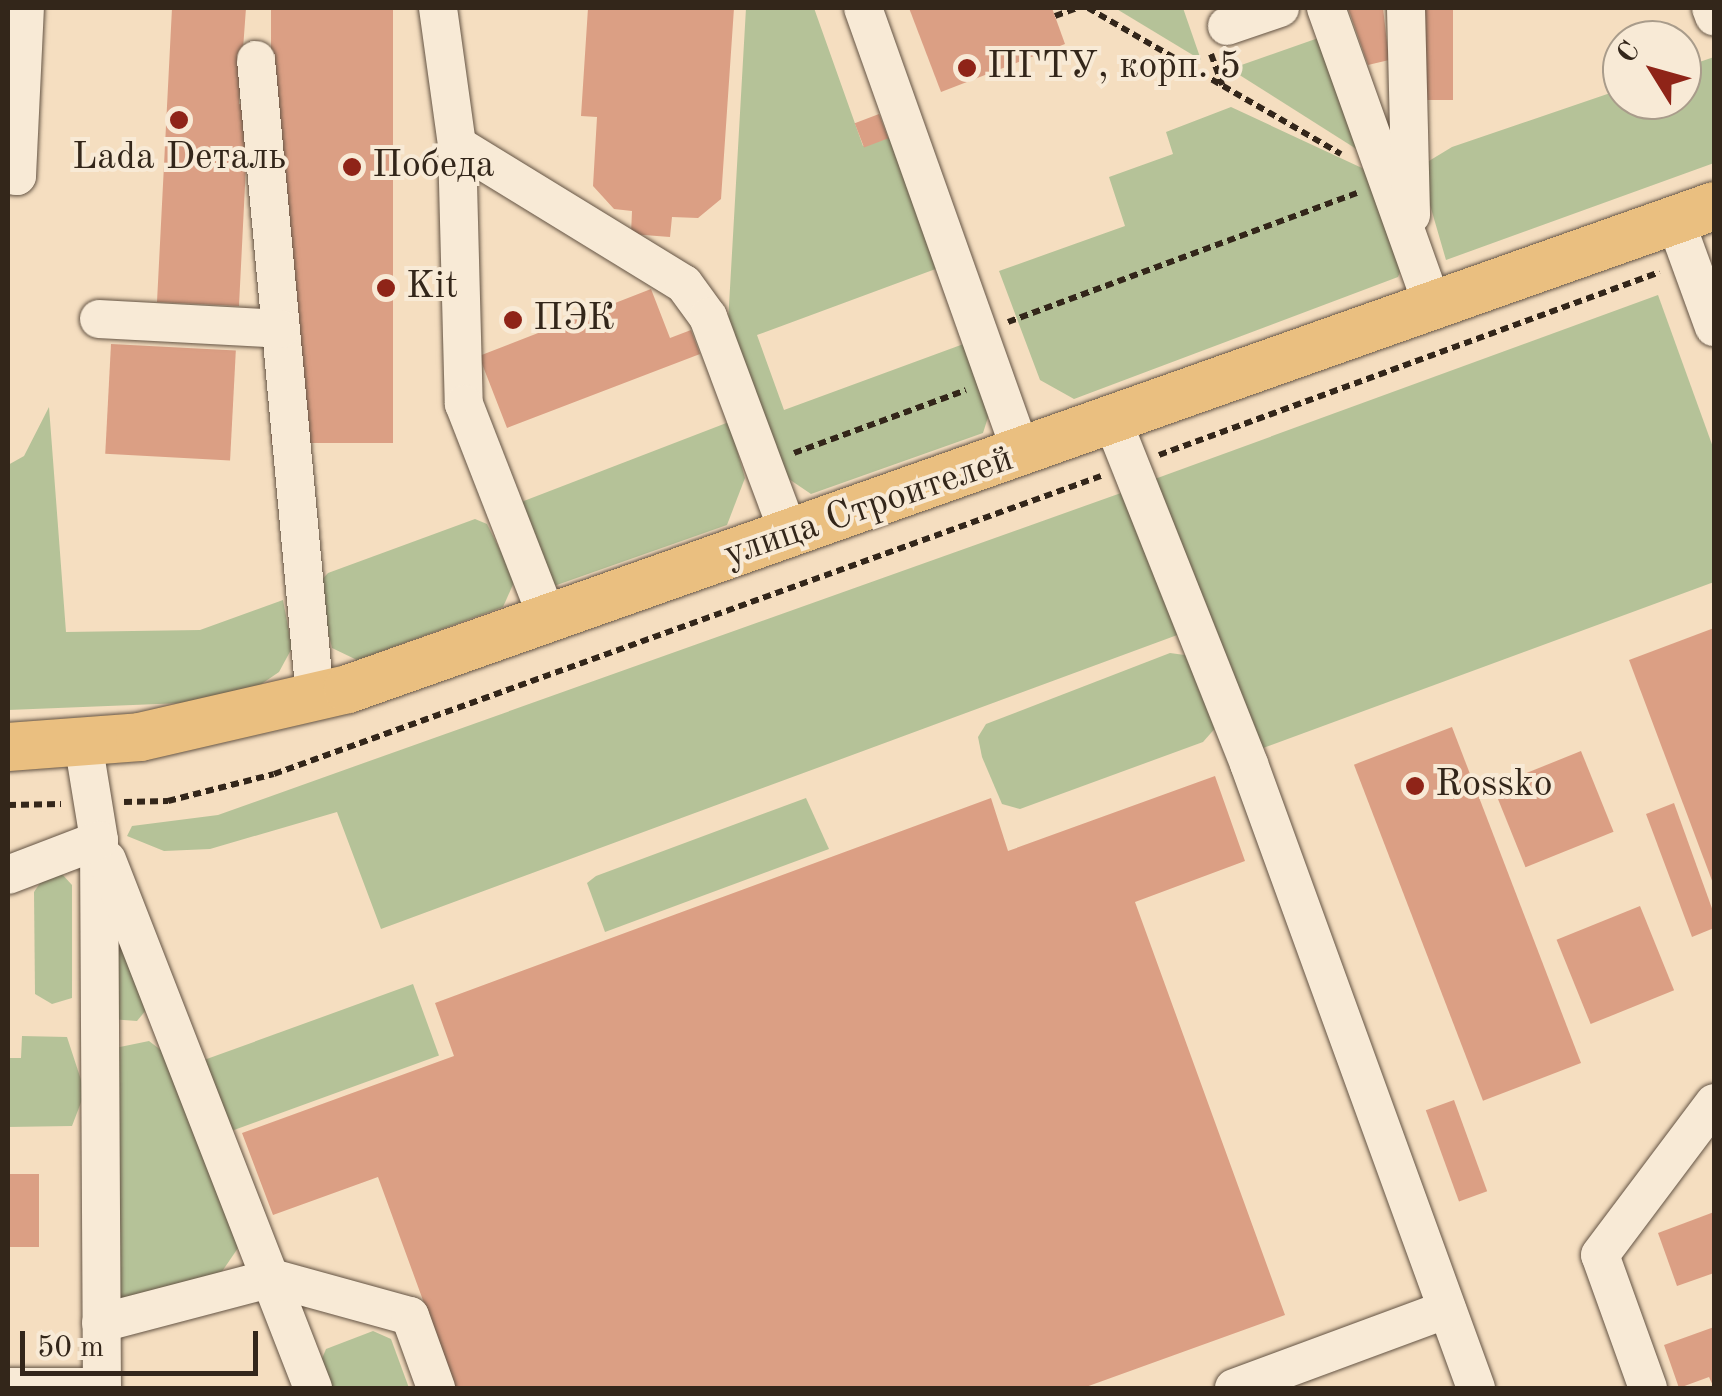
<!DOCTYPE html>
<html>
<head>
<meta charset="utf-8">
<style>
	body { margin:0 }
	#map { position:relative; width:1722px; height:1396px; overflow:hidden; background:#f5dec0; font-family:"Old Standard TT",serif }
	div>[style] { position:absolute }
	.green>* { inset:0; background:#b5c298; transform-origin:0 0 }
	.building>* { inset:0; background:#db9f84; transform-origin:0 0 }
	.path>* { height:6px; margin-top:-3px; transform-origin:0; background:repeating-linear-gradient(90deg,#33261a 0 8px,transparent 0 13px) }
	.roads { filter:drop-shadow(0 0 2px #645444) drop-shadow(0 0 2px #645444) }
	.minor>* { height:38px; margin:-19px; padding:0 19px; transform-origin:19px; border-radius:19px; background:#f8ead6 }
	.major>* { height:48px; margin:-24px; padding:0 24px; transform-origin:24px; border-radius:24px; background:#eabf80 }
	.dots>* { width:28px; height:28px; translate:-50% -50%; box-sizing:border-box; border:5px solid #f8ead6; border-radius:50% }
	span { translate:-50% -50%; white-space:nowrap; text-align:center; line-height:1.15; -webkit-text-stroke:8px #f8ead6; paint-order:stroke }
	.poi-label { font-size:38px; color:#33261a }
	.left { translate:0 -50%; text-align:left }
	.street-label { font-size:38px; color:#33261a }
	.frame { position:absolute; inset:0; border:10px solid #33261a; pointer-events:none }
	.north { position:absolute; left:1602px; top:20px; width:100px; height:100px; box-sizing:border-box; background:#f8ead6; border:2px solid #a99c8b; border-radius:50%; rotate:307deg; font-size:28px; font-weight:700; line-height:40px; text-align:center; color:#33261a }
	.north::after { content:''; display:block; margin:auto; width:35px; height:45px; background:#8f2418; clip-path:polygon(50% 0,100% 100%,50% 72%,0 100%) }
	.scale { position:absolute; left:20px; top:1331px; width:238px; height:45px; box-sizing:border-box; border:5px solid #33261a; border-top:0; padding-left:12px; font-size:30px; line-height:35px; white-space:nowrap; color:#33261a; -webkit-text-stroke:8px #f8ead6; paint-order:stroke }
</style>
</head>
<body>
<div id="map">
	<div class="green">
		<i style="clip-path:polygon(746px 8px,814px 8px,863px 146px,894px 136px,941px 267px,757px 335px,784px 410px,969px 342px,991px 408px,983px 433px,811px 494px,783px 475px,728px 323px)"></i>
		<i style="clip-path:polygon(1115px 8px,1183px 8px,1201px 60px)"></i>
		<i style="clip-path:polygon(1324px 36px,1369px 157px,1230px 69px)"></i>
		<i style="clip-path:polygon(1714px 57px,1714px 163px,1446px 260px,1419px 167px,1452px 147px,1622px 89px,1622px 100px,1682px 100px,1682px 68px)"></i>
		<i style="clip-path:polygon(1231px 107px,1377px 175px,1408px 254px,1398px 277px,1074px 399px,1040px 380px,999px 271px,1125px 226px,1109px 177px,1173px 154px,1166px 132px)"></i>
		<i style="clip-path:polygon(1658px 295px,1714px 450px,1714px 582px,1252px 752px,1152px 480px)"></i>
		<i style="clip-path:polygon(49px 407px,66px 632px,200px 630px,283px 600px,292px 648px,279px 672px,257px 687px,183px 703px,8px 710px,8px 465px,24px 456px)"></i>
		<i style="clip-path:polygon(729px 422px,745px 478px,727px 525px,554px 586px,516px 504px)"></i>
		<i style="clip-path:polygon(1121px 493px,1180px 634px,381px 929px,337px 812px,210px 849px,164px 851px,127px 836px,132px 826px,218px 815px)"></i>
		<i style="clip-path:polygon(475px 519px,487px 524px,515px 580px,503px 607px,357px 660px,332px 648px,317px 585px,328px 573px)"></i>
		<i style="clip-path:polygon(1170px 653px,1192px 656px,1218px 725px,1203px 742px,1020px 809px,1002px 804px,982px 757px,978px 737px,986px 724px)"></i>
		<i style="clip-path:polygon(806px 798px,829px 849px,605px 932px,587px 883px,596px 876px)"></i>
		<i style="clip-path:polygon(61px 873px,72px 885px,72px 998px,52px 1004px,35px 994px,34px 892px,46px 874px)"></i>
		<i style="clip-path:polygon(109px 913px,151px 1004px,137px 1021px,110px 1019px)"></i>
		<i style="left:413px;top:984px;width:76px;height:221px;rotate:70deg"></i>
		<i style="clip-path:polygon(22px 1036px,67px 1037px,85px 1092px,72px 1126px,8px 1127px,8px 1058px,21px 1058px)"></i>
		<i style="clip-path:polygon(149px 1041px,170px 1057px,238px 1248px,221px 1273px,114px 1300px,115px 1048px)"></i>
		<i style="clip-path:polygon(373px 1331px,391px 1339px,409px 1388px,326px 1388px,318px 1368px,326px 1349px)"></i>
	</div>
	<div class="building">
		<i style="clip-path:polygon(172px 8px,246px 8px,239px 104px,249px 105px,239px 306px,157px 302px)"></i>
		<i style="left:271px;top:8px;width:122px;height:435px"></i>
		<i style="clip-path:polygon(588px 8px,734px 8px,721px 199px,698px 218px,672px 217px,670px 237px,631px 234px,632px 211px,614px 209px,593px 186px,597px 117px,581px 116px)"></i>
		<i style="clip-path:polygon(909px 8px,1052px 8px,1065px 44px,941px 92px)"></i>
		<i style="clip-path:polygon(1348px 8px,1383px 8px,1389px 60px,1368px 65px)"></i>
		<i style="left:1422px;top:8px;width:31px;height:92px"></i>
		<i style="left:879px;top:114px;width:26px;height:26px;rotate:69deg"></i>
		<i style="clip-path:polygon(651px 289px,670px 338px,691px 330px,700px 354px,507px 428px,479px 356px)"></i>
		<i style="left:111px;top:344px;width:125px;height:110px;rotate:3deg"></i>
		<i style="clip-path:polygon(1714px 628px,1714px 886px,1629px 660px)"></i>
		<i style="left:1452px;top:727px;width:360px;height:105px;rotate:69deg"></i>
		<i style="left:1581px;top:751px;width:87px;height:95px;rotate:68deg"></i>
		<i style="clip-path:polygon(1215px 776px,1245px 861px,1135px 902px,1285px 1315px,1083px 1388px,455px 1388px,378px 1177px,273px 1215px,242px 1133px,454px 1056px,435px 1003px,991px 798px,1008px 851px)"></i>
		<i style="clip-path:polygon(1674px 803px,1714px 914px,1714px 928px,1692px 937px,1646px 814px)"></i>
		<i style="left:1640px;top:906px;width:91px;height:90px;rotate:68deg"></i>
		<i style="left:1454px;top:1100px;width:97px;height:30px;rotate:70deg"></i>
		<i style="left:8px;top:1174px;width:31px;height:73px"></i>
		<i style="clip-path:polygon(1714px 1212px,1714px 1273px,1677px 1286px,1658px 1233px)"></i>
		<i style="clip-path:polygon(1714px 1327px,1714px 1388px,1709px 1377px,1679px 1388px,1664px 1345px)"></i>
	</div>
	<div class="path">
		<i style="left:1088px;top:8px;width:292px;rotate:30deg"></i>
		<i style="left:1055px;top:16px;width:23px;rotate:-20deg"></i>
		<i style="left:1211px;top:54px;width:33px;rotate:70deg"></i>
		<i style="left:1008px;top:322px;width:372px;rotate:-20.3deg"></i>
		<i style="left:794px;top:453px;width:183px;rotate:-20.1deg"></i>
		<i style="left:1159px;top:455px;width:533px;rotate:-20.07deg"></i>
		<i style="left:124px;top:802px;width:44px;rotate:-1.3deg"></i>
		<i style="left:168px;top:801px;width:109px;rotate:-14.3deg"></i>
		<i style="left:274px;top:774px;width:879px;rotate:-19.82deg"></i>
		<i style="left:8px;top:805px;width:53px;rotate:-1.1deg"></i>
	</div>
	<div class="roads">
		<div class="minor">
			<i style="left:438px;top:8px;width:138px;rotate:82.1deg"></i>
			<i style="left:457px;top:145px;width:259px;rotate:88.5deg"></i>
			<i style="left:464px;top:404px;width:229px;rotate:68.7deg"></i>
			<i style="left:863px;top:8px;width:474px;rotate:70.4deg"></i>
			<i style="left:1326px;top:8px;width:318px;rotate:70.3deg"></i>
			<i style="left:1406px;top:8px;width:207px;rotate:88.6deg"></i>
			<i style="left:1711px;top:8px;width:9px;rotate:69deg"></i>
			<i style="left:1227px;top:26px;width:56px;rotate:-18.8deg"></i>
			<i style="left:256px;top:60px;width:640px;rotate:84.71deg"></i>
			<i style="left:457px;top:145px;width:266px;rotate:31.5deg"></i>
			<i style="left:684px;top:284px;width:41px;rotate:54deg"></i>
			<i style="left:708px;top:317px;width:234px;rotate:69.5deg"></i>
			<i style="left:8px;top:175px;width:9px;rotate:6deg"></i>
			<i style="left:17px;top:176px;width:168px;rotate:-87.3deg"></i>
			<i style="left:1675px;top:220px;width:114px;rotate:70deg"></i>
			<i style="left:99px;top:319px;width:182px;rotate:3.1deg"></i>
			<i style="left:1113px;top:422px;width:368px;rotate:68.3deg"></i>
			<i style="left:1249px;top:764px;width:664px;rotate:70.01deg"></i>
			<i style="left:83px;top:742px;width:99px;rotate:80.7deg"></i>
			<i style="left:99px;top:840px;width:548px;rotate:89.69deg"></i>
			<i style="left:107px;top:860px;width:567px;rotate:68.69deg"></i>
			<i style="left:8px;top:875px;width:97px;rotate:-21deg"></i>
			<i style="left:101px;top:1323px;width:177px;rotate:-14.7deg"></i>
			<i style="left:272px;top:1278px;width:143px;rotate:15.4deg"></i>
			<i style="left:410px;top:1316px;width:77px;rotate:70.1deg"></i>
			<i style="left:8px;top:1387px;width:94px"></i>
			<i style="left:1234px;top:1388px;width:227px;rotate:-20.3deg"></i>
			<i style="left:1648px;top:1388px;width:141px;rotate:-109.8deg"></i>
			<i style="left:1600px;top:1255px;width:190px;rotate:-53.1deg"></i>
		</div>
		<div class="major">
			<i style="left:8px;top:747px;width:132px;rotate:-4.3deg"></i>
			<i style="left:140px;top:737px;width:213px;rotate:-13deg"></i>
			<i style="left:348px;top:689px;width:1449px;rotate:-19.47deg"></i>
		</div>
	</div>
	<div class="dots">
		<i style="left:967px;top:68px;background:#8f2418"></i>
		<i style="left:179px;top:120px;background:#8f2418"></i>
		<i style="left:352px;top:167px;background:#8f2418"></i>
		<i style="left:386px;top:288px;background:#8f2418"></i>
		<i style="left:513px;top:320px;background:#8f2418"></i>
		<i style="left:1415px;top:786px;background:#8f2418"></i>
	</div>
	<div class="poi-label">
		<span class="left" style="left:987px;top:68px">ПГТУ, корп. 5</span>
		<span style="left:179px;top:159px">Lada Dеталь</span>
		<span class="left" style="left:372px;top:167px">Победа</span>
		<span class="left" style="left:406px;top:288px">Kit</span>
		<span class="left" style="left:533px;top:320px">ПЭК</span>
		<span class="left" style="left:1435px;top:786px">Rossko</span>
	</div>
	<div class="street-label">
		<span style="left:869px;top:508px;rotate:-19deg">улица Строителей</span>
	</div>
	<div class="frame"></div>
	<div class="north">С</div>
	<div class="scale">50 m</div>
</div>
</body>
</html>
